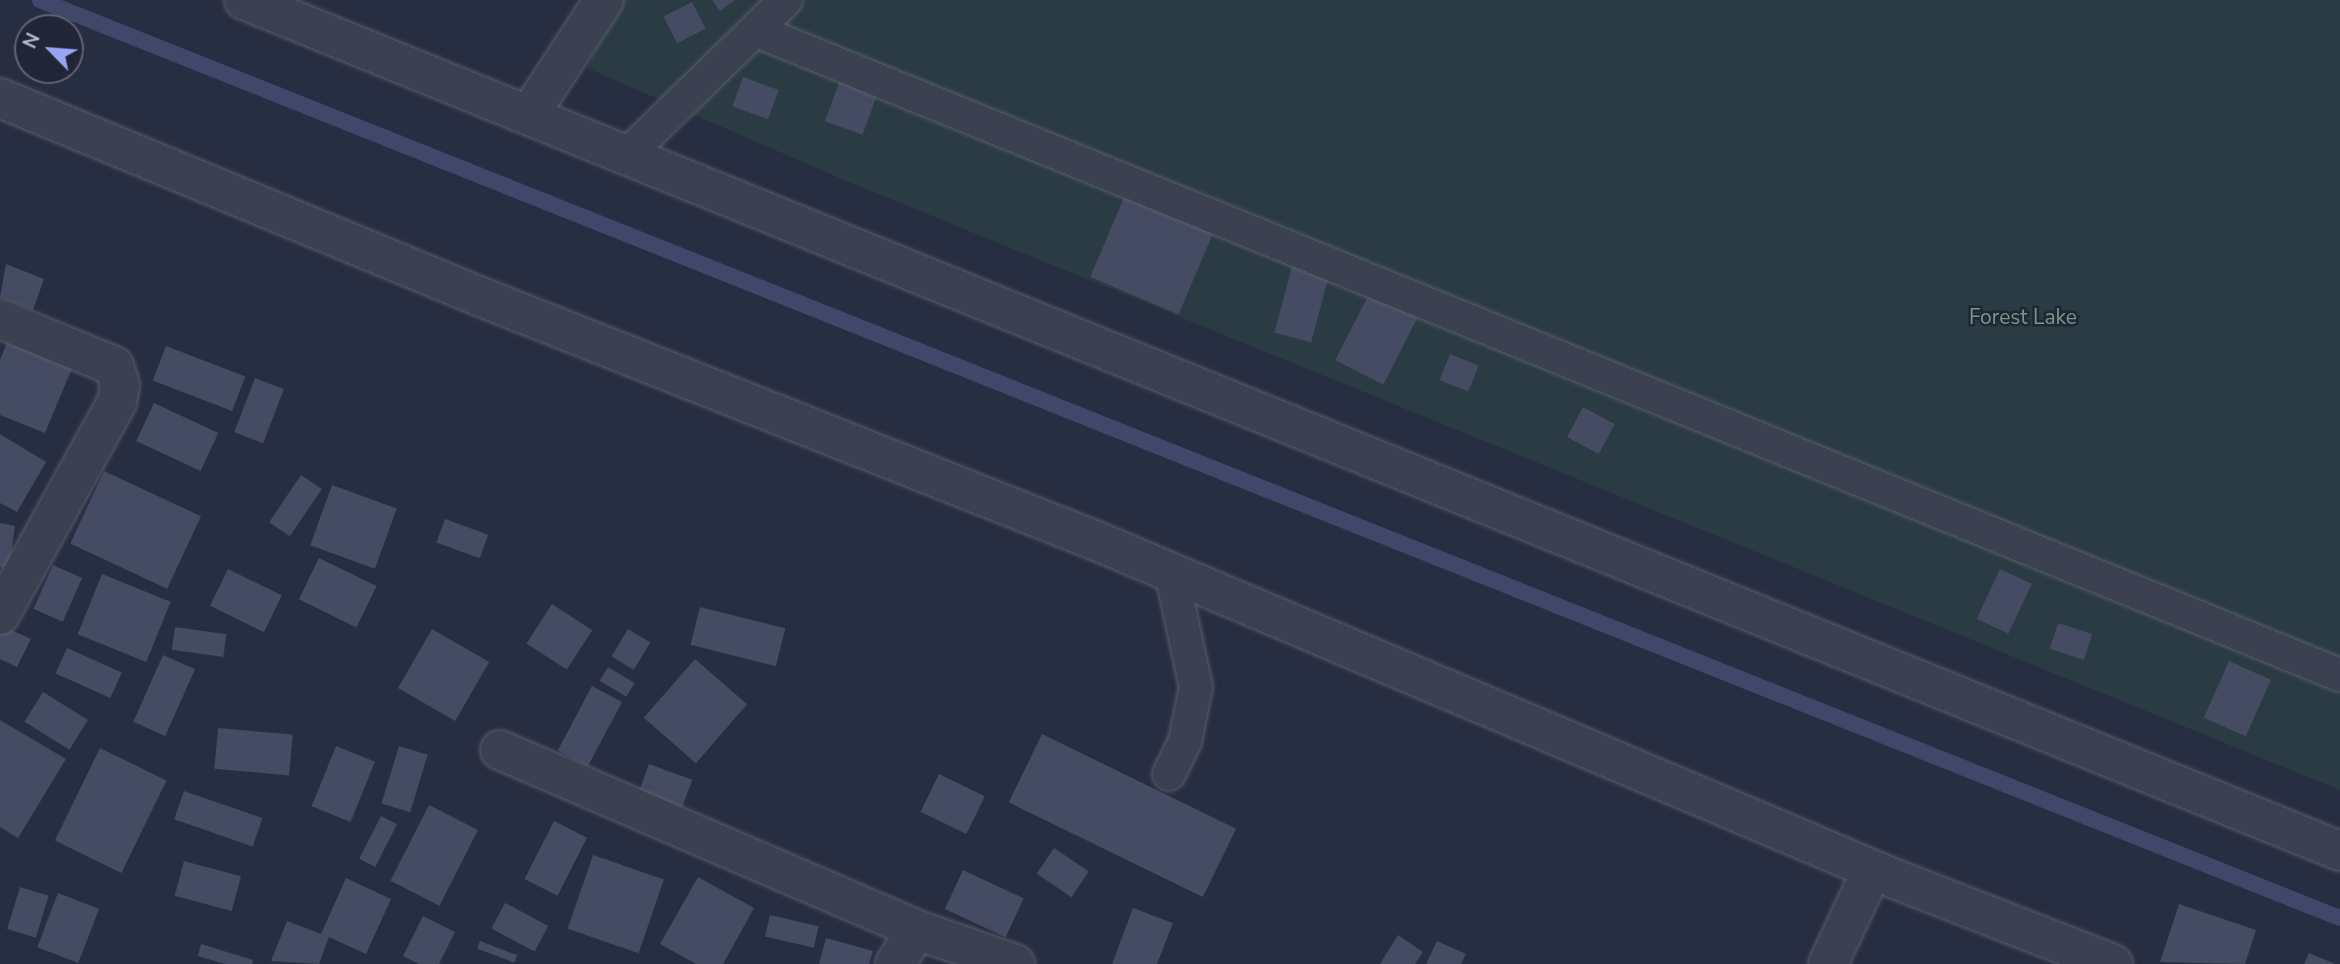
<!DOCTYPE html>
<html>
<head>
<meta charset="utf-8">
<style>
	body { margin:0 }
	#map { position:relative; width:2340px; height:964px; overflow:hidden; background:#282e42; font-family:"Nunito Sans",sans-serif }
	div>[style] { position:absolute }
	.green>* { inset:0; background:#2a3b43 }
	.stream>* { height:16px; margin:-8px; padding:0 8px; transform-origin:8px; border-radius:8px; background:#3f486a }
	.building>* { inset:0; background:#444b62; transform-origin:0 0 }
	.roads { filter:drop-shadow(0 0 2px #585b6c) drop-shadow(0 0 2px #585b6c) }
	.service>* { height:32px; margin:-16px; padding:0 16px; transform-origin:16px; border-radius:16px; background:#3c4152 }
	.minor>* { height:38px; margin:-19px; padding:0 19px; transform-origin:19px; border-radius:19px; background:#3c4152 }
	.tertiary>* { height:38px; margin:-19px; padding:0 19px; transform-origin:19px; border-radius:19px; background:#3c4152 }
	span { translate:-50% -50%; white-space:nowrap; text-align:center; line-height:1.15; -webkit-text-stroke:5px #212537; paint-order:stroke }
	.park-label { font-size:21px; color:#729c84 }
	.north { position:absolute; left:14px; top:14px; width:70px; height:70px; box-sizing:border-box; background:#212537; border:2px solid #5e6273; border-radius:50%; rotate:295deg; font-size:19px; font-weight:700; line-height:28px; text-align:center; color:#babdcc }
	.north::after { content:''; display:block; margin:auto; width:24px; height:32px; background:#96a6f5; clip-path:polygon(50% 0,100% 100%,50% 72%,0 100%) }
</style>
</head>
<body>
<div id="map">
	<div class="green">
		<i style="clip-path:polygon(616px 0,2340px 0,2340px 790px,844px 180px,587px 68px)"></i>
	</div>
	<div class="stream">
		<i style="left:40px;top:0;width:2476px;rotate:21.76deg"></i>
	</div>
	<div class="building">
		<i style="clip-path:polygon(712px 0,735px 0,720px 11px)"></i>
		<i style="left:692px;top:2px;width:30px;height:32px;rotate:63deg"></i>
		<i style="left:743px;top:77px;width:38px;height:31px;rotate:20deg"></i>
		<i style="left:841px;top:77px;width:40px;height:47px;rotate:20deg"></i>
		<i style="left:1125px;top:195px;width:96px;height:89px;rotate:23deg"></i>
		<i style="left:1293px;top:263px;width:38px;height:72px;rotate:15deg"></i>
		<i style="clip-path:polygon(6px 264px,44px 279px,33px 310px,0 297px)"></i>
		<i style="left:1372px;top:288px;width:54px;height:81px;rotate:27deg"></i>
		<i style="clip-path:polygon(10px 335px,75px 361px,45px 433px,0 415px,0 360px)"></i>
		<i style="left:166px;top:346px;width:85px;height:37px;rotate:21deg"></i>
		<i style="left:1450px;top:354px;width:31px;height:28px;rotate:22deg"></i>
		<i style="left:255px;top:378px;width:31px;height:58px;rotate:21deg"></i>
		<i style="left:154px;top:403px;width:71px;height:42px;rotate:25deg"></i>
		<i style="left:1583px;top:407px;width:36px;height:34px;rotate:28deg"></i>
		<i style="clip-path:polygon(0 434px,46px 462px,17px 512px,0 503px)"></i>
		<i style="left:104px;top:471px;width:107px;height:80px;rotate:25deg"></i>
		<i style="left:301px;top:475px;width:25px;height:57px;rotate:34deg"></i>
		<i style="left:332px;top:485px;width:69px;height:64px;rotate:20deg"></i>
		<i style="left:445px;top:519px;width:46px;height:25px;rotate:20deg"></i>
		<i style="clip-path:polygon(0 523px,15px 526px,9px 568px,0 567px)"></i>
		<i style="left:319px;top:558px;width:64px;height:46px;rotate:26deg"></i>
		<i style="left:53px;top:565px;width:32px;height:48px;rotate:24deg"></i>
		<i style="left:228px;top:569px;width:60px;height:41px;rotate:26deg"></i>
		<i style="left:2000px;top:569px;width:35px;height:55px;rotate:25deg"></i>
		<i style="left:102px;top:574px;width:74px;height:65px;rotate:22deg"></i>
		<i style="left:552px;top:604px;width:48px;height:47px;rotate:33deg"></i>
		<i style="left:700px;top:607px;width:88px;height:39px;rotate:14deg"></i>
		<i style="left:2058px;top:623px;width:36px;height:27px;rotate:18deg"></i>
		<i style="clip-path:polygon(0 625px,31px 639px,17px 667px,0 659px)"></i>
		<i style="left:175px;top:627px;width:52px;height:23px;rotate:8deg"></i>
		<i style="left:432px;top:629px;width:66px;height:68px;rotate:30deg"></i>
		<i style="left:628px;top:629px;width:26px;height:32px;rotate:31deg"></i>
		<i style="left:67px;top:648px;width:60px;height:28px;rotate:24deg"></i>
		<i style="left:163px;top:655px;width:35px;height:73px;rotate:24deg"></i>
		<i style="left:695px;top:659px;width:69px;height:78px;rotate:41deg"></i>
		<i style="left:2229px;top:661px;width:46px;height:62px;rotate:24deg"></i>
		<i style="left:608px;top:667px;width:31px;height:16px;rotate:31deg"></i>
		<i style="left:592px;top:686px;width:34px;height:73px;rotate:28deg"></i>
		<i style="left:43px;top:692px;width:53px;height:35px;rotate:32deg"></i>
		<i style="clip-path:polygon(0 720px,66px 759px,18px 838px,0 827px)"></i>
		<i style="left:218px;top:728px;width:75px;height:41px;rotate:5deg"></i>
		<i style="left:1042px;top:734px;width:216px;height:76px;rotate:26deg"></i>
		<i style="left:336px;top:746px;width:42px;height:65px;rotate:22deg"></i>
		<i style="left:399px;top:746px;width:30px;height:60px;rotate:17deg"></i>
		<i style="left:100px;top:748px;width:74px;height:103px;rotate:26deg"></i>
		<i style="left:649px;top:764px;width:46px;height:33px;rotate:20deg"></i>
		<i style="left:939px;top:774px;width:51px;height:42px;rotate:26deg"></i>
		<i style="left:184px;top:791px;width:83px;height:30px;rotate:19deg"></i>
		<i style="left:429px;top:805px;width:55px;height:85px;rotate:27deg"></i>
		<i style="left:381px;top:816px;width:18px;height:48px;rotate:27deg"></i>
		<i style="left:554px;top:821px;width:37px;height:65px;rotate:27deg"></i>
		<i style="left:1054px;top:848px;width:42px;height:31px;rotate:34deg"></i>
		<i style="left:593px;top:855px;width:75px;height:78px;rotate:19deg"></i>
		<i style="left:184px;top:861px;width:59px;height:36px;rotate:15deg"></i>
		<i style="left:963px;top:870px;width:67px;height:43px;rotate:25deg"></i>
		<i style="clip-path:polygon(698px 877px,754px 908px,723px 964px,696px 964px,660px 944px)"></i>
		<i style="clip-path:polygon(346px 878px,391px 899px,366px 954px,329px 937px,319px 964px,271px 961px,287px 921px,321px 934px)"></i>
		<i style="left:20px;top:887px;width:30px;height:44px;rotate:17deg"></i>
		<i style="left:58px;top:893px;width:44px;height:58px;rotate:21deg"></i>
		<i style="left:505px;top:903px;width:49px;height:29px;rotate:28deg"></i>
		<i style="clip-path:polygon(2179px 904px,2256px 930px,2245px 964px,2160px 962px)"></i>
		<i style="clip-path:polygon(1133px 908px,1173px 923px,1157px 964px,1112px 964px)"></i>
		<i style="left:770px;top:915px;width:50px;height:22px;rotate:13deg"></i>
		<i style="clip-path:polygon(423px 916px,455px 932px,439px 964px,419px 964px,403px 956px)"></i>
		<i style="clip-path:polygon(1398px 935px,1423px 952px,1415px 964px,1380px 964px)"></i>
		<i style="clip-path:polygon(826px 938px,873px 951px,869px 964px,819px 964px)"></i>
		<i style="left:480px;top:941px;width:40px;height:8px;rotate:21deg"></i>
		<i style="clip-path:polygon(1437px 941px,1466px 954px,1461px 964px,1426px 964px)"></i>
		<i style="clip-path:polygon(201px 944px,253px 960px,252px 964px,225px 964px,198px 956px)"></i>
		<i style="clip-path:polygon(2309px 953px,2335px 964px,2304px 964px)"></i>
	</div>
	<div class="roads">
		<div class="service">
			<i style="left:757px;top:31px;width:1709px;rotate:22.14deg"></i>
			<i style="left:627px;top:155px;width:222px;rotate:-44.3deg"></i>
			<i style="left:1169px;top:774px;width:37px;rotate:-64deg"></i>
			<i style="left:1185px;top:741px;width:55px;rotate:-78.5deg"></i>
			<i style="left:1196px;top:687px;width:119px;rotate:-102.2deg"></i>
		</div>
		<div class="minor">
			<i style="left:0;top:98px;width:515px;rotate:22.48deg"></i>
			<i style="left:476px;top:295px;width:670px;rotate:21.63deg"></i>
			<i style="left:1099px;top:542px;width:864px;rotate:22.95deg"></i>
			<i style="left:1895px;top:879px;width:234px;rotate:21.3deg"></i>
			<i style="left:529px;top:115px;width:137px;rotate:-56.9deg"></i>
			<i style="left:0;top:319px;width:123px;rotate:22.4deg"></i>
			<i style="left:114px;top:366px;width:20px;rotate:72deg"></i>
			<i style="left:120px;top:385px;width:17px;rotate:100deg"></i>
			<i style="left:117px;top:402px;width:243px;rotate:118.8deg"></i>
			<i style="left:500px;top:750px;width:454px;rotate:23.3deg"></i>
			<i style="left:895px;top:964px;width:40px;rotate:-57.1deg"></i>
			<i style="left:917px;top:930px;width:104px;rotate:19.1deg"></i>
			<i style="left:1828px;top:964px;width:104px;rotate:-64.9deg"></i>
		</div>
		<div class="tertiary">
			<i style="left:244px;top:0;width:2262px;rotate:22.1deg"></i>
		</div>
	</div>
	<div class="park-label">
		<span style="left:2023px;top:317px">Forest Lake</span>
	</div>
	<div class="north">N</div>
</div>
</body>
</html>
